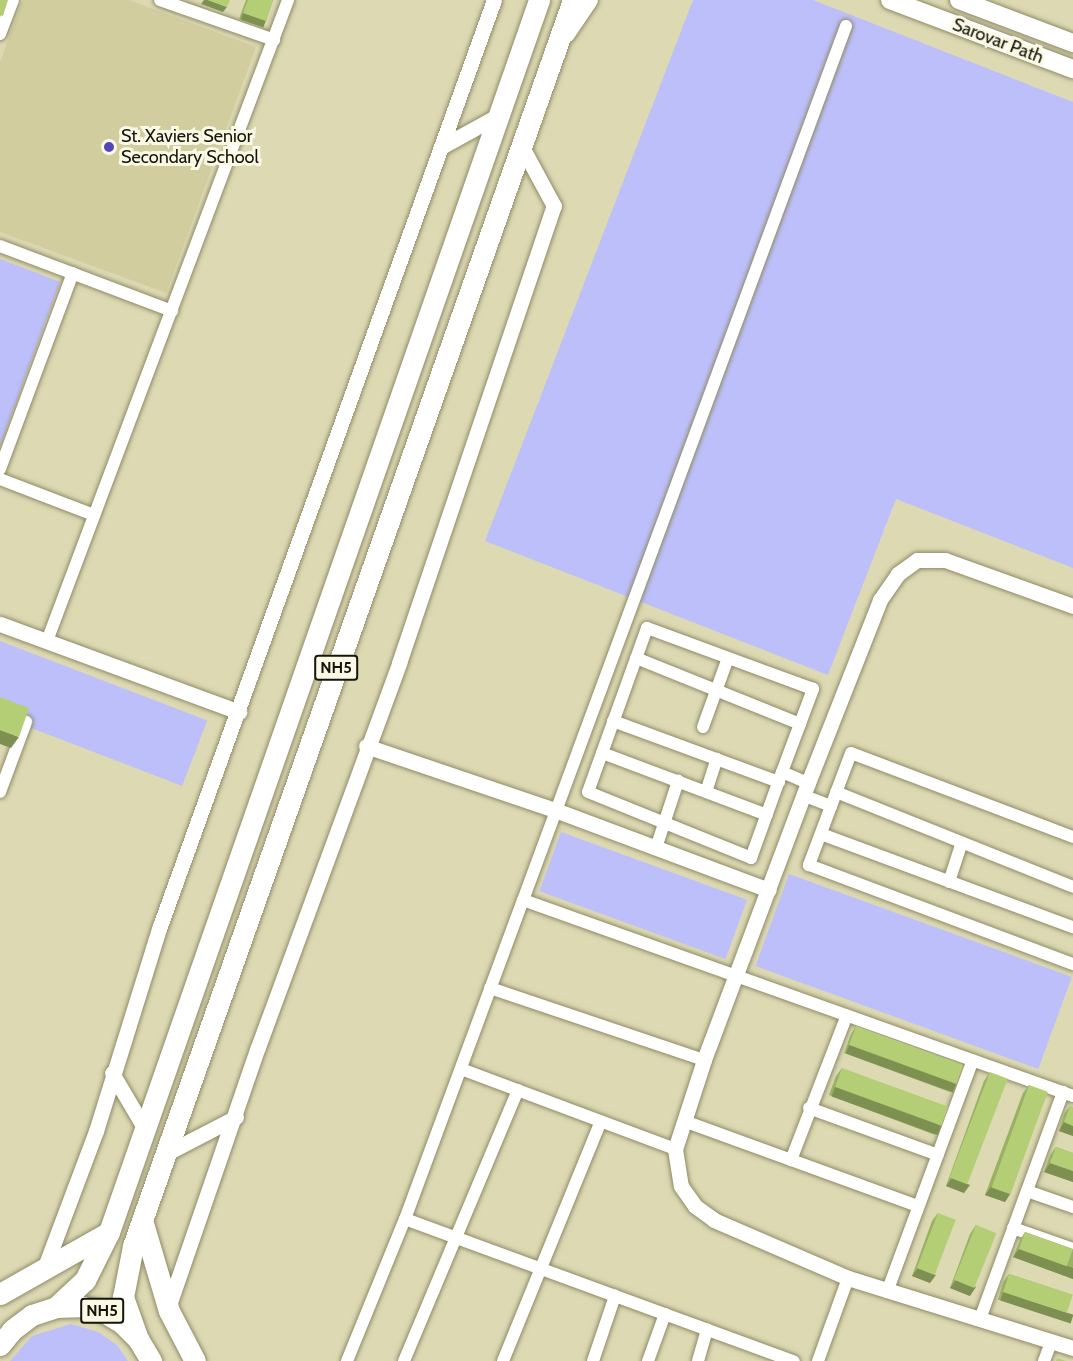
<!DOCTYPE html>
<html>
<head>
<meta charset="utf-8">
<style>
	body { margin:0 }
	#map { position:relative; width:1073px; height:1361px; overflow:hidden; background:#dcd9b3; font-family:Cabin,sans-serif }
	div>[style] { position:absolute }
	.built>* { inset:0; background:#d1cd9f }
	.green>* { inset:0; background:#bdbffb; transform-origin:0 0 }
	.roads { filter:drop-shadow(0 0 2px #8e8b67) drop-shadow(0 0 2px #8e8b67) }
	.minor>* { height:12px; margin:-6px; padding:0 6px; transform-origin:6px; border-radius:6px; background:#fff }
	.tertiary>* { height:15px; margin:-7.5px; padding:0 7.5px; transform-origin:7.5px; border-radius:7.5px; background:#fff }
	.secondary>* { height:18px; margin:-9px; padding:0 9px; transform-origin:9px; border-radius:9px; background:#fff }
	.trunk>* { height:21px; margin:-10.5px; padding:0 10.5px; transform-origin:10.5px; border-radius:10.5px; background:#fff }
	.wall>* { inset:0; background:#9ab165 }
	.shaded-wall>* { inset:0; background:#7d9052; transform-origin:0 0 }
	.building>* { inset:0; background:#b3ce75; transform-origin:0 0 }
	.dots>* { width:16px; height:16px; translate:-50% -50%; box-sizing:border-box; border:3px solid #faf9e6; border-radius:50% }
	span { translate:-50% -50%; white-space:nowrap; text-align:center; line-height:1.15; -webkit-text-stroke:6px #faf9e6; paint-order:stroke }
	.shield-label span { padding:2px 4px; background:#faf9e6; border:2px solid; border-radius:4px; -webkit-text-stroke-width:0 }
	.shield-label { font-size:16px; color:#171508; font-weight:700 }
	.street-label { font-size:18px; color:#171508 }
	.poi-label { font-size:18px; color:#171508 }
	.left { translate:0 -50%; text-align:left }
</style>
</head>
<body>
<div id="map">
	<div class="built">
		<i style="clip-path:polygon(23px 0,129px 0,256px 47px,166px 293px,0 232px,0 62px)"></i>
	</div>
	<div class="green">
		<i style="clip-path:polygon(693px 0,813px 0,1073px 102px,1073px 568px,896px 499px,828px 675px,485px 541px)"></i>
		<i style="clip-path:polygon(0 259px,60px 282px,0 446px)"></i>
		<i style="left:0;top:641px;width:222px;height:70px;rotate:21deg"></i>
		<i style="left:561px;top:832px;width:198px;height:63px;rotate:20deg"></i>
		<i style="left:789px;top:874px;width:301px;height:98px;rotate:20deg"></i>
		<i style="clip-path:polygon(71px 1324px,98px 1332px,117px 1345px,128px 1361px,10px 1361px,32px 1336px)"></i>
	</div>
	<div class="roads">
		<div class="minor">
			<i style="left:160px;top:0;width:121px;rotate:19.3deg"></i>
			<i style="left:846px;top:26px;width:932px;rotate:110.28deg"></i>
			<i style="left:523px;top:900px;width:584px;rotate:19.61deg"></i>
			<i style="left:0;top:34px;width:36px;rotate:-69deg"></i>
			<i style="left:0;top:246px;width:184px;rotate:20.7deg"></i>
			<i style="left:0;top:469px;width:209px;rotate:-69.6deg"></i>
			<i style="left:0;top:479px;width:101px;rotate:21deg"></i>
			<i style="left:47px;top:641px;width:685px;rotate:-69.39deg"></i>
			<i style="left:636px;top:658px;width:177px;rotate:21.9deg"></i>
			<i style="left:613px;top:721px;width:177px;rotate:20.2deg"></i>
			<i style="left:703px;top:727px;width:73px;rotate:-70.1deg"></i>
			<i style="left:602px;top:753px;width:176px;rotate:20.6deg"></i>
			<i style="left:782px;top:772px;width:89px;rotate:-69.5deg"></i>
			<i style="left:813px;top:689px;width:177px;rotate:-159.8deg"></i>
			<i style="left:647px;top:628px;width:174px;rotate:109.8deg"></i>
			<i style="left:588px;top:792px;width:176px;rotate:22deg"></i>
			<i style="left:751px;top:858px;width:91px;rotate:-70.2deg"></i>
			<i style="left:782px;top:772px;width:28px;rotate:23deg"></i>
			<i style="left:0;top:792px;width:75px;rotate:-69.6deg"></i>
			<i style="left:706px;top:792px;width:35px;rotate:-72deg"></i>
			<i style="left:836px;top:792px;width:255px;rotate:21.8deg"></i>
			<i style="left:805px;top:796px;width:28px;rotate:21deg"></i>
			<i style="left:821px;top:834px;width:269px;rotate:20.3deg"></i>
			<i style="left:1073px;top:837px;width:237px;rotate:-159.3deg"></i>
			<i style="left:851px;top:753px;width:120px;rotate:110.6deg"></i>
			<i style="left:809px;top:865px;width:282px;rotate:20.6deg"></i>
			<i style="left:656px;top:848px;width:71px;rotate:-71.8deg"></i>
			<i style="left:949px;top:882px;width:40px;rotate:-72deg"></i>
			<i style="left:490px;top:988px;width:226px;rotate:18.6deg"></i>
			<i style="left:461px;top:1069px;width:228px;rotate:20.5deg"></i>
			<i style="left:809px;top:1108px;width:137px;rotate:20deg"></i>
			<i style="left:684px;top:1121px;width:249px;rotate:20deg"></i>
			<i style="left:791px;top:1160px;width:155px;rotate:-68.9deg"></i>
			<i style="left:1027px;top:1191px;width:49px;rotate:19.2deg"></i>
			<i style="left:405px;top:1219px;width:414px;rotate:20.1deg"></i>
			<i style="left:1013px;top:1228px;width:64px;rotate:19.3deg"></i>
			<i style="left:887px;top:1292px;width:247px;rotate:-69.7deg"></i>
			<i style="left:980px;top:1319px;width:242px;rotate:-69.9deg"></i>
			<i style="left:347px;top:1361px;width:153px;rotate:-67.8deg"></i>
			<i style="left:405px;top:1219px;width:340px;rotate:-69.7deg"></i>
			<i style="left:404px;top:1361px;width:294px;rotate:-67.2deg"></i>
			<i style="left:503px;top:1361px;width:259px;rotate:-67.8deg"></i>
			<i style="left:593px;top:1361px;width:69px;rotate:-71.3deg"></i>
			<i style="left:648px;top:1361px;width:50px;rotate:-70.1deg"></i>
			<i style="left:698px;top:1361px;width:33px;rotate:-74deg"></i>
			<i style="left:818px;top:1361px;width:88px;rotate:-70.1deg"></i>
			<i style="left:1044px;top:1361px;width:22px;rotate:-69deg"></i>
		</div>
		<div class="tertiary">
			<i style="left:441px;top:147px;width:66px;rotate:-28.9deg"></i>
			<i style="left:1073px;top:606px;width:136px;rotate:-160.2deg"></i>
			<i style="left:945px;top:560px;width:28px;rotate:180deg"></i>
			<i style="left:917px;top:560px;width:24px;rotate:144deg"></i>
			<i style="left:898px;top:574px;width:32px;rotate:125deg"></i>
			<i style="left:880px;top:600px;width:197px;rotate:111.5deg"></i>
			<i style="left:808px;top:783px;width:296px;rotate:110.6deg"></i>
			<i style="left:704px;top:1060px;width:94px;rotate:108deg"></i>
			<i style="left:675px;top:1149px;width:37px;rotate:81deg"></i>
			<i style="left:681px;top:1186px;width:24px;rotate:55deg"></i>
			<i style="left:695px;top:1206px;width:24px;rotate:36deg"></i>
			<i style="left:714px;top:1220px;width:146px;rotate:23.4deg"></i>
			<i style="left:848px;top:1278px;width:236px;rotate:17.3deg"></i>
			<i style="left:0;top:624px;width:255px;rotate:20.2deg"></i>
			<i style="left:366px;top:746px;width:200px;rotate:18.7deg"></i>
			<i style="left:555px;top:810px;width:228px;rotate:20.5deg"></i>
			<i style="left:112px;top:1073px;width:65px;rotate:59.5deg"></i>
			<i style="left:165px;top:1154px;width:80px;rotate:-27.5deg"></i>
			<i style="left:43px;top:1272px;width:151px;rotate:-69.4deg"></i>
			<i style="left:96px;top:1131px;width:215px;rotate:-72.7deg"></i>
			<i style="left:160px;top:926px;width:984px;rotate:-70.17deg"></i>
			<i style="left:168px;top:1308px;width:276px;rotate:-71deg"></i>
			<i style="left:258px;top:1047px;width:409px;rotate:-69.8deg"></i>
			<i style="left:399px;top:663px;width:483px;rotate:-71.3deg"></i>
			<i style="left:554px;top:206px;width:65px;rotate:-118.5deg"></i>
		</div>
		<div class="secondary">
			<i style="left:890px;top:0;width:196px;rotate:20.7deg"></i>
			<i style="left:959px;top:0;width:122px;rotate:20.7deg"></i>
			<i style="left:566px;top:34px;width:41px;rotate:-55.9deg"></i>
		</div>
		<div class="trunk">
			<i style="left:142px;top:1220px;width:95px;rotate:73.5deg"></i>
			<i style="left:169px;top:1311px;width:56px;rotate:62.5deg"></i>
			<i style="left:0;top:1294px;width:125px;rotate:-29.6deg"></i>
			<i style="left:56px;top:1307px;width:40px;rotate:-43deg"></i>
			<i style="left:85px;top:1280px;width:54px;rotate:-63.4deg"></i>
			<i style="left:109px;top:1232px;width:1305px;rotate:-70.76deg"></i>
			<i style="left:138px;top:1339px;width:45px;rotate:-109.7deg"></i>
			<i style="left:123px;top:1297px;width:52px;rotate:-78.9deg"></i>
			<i style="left:133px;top:1246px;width:1321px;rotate:-70.55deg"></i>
			<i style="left:0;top:1345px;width:19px;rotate:-51deg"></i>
			<i style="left:12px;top:1330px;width:25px;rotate:-37deg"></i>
			<i style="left:32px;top:1315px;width:25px;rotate:-18deg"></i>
			<i style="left:56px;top:1307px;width:23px;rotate:-2deg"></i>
			<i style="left:79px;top:1306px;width:24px;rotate:12deg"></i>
			<i style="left:102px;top:1311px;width:23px;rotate:31deg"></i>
			<i style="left:122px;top:1323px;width:23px;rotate:45deg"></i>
			<i style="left:138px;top:1339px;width:26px;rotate:59deg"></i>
		</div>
	</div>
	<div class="wall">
		<i style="clip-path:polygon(246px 0,273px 0,266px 21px,262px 27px,239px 19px)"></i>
		<i style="clip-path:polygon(856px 1026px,956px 1084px,950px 1092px,844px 1053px,851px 1034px)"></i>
		<i style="clip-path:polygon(842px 1068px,941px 1126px,935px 1135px,829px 1095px,836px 1076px)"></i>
		<i style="clip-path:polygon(990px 1072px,964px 1193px,946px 1186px,984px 1081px)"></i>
		<i style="clip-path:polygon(1029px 1085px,1010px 1194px,1005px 1202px,985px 1195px,1023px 1093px)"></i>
		<i style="clip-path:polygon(1070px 1106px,1073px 1107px,1073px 1136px,1059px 1131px,1064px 1114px)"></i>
		<i style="clip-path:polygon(1056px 1147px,1073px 1153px,1073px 1182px,1044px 1172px,1050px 1155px)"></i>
		<i style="clip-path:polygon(938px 1213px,930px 1283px,912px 1276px,932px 1221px)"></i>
		<i style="clip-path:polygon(976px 1225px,970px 1296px,950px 1288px,970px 1234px)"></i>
		<i style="clip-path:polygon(1025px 1232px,1073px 1249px,1073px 1279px,1013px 1257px,1020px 1240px)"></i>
		<i style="clip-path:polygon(1009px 1274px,1073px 1295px,998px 1300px,1003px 1282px)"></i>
	</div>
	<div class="shaded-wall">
		<i style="clip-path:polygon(204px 0,208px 0,227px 7px,223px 12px,201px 4px)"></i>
		<i style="left:243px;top:13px;width:24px;height:7px;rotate:19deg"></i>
		<i style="clip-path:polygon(0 730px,19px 737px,11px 748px,0 744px)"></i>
		<i style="left:849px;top:1045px;width:114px;height:9px;rotate:20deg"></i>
		<i style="left:835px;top:1087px;width:113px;height:10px;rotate:20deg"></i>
		<i style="clip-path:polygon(1064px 1122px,1073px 1126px,1073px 1136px,1059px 1131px)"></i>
		<i style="clip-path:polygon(1050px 1163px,1073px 1171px,1073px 1182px,1044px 1172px)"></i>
		<i style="clip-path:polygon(952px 1178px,970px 1185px,964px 1193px,946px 1186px)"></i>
		<i style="clip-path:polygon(991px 1187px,1010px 1194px,1005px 1202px,985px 1195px)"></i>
		<i style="clip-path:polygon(1019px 1249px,1073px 1268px,1073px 1279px,1013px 1257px)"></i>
		<i style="clip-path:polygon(918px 1268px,936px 1275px,930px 1283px,912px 1276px)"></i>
		<i style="clip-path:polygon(956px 1280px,976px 1287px,970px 1296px,950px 1288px)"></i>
		<i style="left:1003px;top:1292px;width:74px;height:9px;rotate:18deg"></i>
	</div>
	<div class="building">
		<i style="clip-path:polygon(0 0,8px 0,3px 16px,0 15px)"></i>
		<i style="clip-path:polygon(208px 0,230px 0,227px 7px)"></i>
		<i style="clip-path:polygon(248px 0,273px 0,266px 21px,243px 13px)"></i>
		<i style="clip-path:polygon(0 697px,29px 708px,19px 737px,0 730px)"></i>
		<i style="left:856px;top:1026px;width:114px;height:20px;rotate:20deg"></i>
		<i style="left:842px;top:1068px;width:113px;height:20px;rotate:20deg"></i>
		<i style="left:990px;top:1072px;width:19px;height:113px;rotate:21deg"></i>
		<i style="left:1029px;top:1085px;width:20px;height:109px;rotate:20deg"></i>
		<i style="clip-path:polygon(1070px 1106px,1073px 1107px,1073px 1126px,1064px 1122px)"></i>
		<i style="clip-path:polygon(1056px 1147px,1073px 1153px,1073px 1171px,1050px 1163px)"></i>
		<i style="left:938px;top:1213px;width:19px;height:59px;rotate:21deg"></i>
		<i style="left:976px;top:1225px;width:22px;height:59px;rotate:22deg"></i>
		<i style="left:1025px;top:1232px;width:51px;height:18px;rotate:20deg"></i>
		<i style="left:1009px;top:1274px;width:67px;height:19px;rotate:18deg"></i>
		<i style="clip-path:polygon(1057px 1358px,1066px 1361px,1056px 1361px)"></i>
	</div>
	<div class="dots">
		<i style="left:109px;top:147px;background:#5445bd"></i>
	</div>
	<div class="shield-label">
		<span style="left:336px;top:668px">NH5</span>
		<span style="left:102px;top:1311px">NH5</span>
	</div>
	<div class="street-label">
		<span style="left:998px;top:41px;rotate:21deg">Sarovar Path</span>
	</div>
	<div class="poi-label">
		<span class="left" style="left:121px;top:147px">St. Xaviers Senior<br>Secondary School</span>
	</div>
</div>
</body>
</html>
